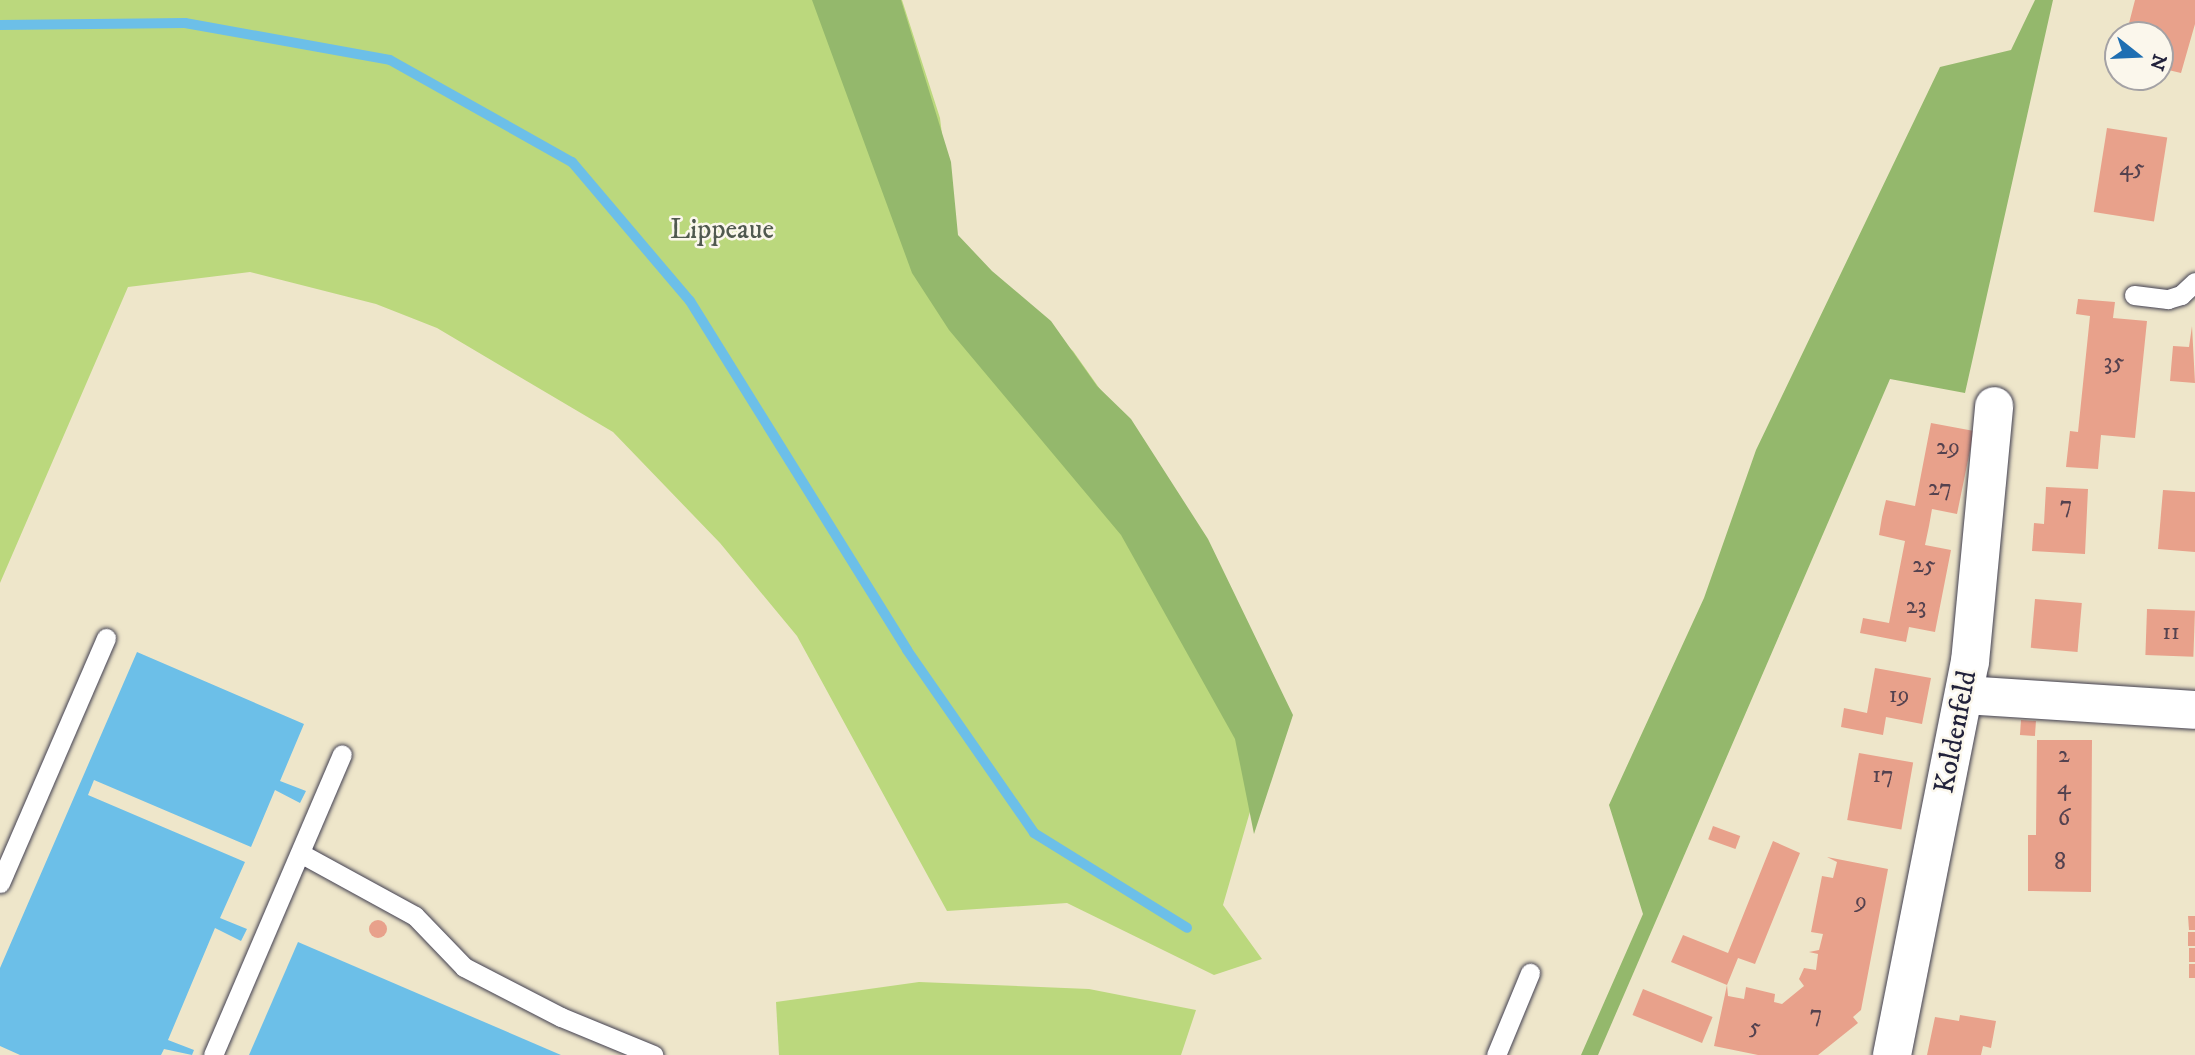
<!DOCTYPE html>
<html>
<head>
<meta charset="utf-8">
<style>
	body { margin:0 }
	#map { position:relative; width:2195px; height:1055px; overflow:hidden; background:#eee6ca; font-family:"IM FELL DW Pica",serif }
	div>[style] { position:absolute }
	.green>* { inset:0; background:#bbd87d }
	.forest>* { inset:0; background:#94b86c }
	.water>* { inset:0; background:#6cbfe8 }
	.stream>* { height:10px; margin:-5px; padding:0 5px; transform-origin:5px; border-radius:5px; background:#6cbfe8 }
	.building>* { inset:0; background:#e8a18b; transform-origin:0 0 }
	.round { border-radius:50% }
	.roads { filter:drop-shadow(0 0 2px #413f50) drop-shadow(0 0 2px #413f50) }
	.lane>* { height:19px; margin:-9.5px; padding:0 9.5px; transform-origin:9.5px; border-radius:9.5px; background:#fff }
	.street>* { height:38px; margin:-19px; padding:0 19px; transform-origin:19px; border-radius:19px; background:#fff }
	span { translate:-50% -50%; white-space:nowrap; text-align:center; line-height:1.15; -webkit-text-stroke:5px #fbf7ec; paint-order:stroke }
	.number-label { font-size:24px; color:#54424f }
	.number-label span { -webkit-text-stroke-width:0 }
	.park-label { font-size:28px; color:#50594f }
	.street-label { font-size:28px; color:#22223b }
	.north { position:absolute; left:2104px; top:21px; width:70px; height:70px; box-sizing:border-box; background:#fbf7ec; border:2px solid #a4a2a5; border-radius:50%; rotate:108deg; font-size:19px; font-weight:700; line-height:28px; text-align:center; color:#22223b }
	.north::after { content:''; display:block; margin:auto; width:24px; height:32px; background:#1f6fb2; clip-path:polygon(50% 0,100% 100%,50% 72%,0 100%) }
</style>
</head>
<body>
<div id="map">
	<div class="green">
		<i style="clip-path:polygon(0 0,902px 0,940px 118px,955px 242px,1073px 351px,1102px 392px,1282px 701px,1223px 905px,1262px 959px,1214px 975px,1067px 903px,947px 911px,797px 636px,720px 543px,613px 432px,437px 328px,376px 304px,250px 272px,128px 287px,0 583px)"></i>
		<i style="clip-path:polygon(919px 982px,1089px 989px,1196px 1010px,1181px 1055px,779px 1055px,776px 1002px)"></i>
	</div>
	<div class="forest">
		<i style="clip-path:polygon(812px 0,901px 0,951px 162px,958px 235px,992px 271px,1051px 321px,1097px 386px,1131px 419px,1208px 539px,1293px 715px,1254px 834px,1235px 739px,1121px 535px,949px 330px,912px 273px)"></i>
		<i style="clip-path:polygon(2035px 0,2053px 0,1965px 393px,1890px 379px,1598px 1055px,1581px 1055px,1643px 914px,1609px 805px,1704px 598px,1756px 450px,1940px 67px,2011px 50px)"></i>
	</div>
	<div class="water">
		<i style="clip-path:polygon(137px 652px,304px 724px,280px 781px,306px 791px,300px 803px,275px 790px,251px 847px,94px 780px,88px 795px,245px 862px,220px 918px,247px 929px,241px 941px,215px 928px,168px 1040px,194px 1050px,192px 1055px,164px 1049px,161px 1055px,20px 1055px,0 1046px,0 968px)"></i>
		<i style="clip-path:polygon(298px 942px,561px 1055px,249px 1055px)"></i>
	</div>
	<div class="stream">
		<i style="left:0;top:25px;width:185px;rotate:-0.6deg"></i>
		<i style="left:185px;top:23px;width:208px;rotate:10.2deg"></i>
		<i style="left:390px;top:60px;width:209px;rotate:29.3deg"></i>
		<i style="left:572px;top:162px;width:182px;rotate:49.7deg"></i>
		<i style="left:690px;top:301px;width:411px;rotate:58.1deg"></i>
		<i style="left:907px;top:650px;width:223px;rotate:55.2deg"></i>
		<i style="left:1034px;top:833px;width:180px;rotate:31.8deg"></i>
	</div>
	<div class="building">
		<i style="clip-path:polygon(2135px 0,2195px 0,2195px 24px,2181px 73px,2160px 68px,2160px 35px,2126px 35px)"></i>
		<i style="left:2107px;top:128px;width:61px;height:85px;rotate:9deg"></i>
		<i style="clip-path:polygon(2078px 299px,2115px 302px,2113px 318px,2147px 321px,2135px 438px,2101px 435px,2098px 469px,2066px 467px,2070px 431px,2078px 432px,2090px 316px,2076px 314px)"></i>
		<i style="clip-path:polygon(2192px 326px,2195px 383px,2170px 381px,2173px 346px,2189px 347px)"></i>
		<i style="clip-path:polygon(1931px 423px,1974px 431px,1957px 514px,1932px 509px,1929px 526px,1925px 545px,1951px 550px,1935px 632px,1909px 627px,1906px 642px,1860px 633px,1863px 618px,1889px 623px,1905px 541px,1879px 535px,1882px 517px,1886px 500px,1915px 506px)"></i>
		<i style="clip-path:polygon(2046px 487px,2088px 489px,2085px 554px,2032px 551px,2034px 523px,2044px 524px)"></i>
		<i style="clip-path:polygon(2163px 490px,2195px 492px,2195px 552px,2158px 549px)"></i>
		<i style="left:2035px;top:599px;width:47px;height:49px;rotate:5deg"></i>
		<i style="left:2147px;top:609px;width:48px;height:46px;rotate:2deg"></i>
		<i style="clip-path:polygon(1875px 668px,1931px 678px,1922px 724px,1886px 717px,1883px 735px,1841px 727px,1844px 708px,1867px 713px)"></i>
		<i style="left:2021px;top:720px;width:15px;height:15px;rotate:4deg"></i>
		<i style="clip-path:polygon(2037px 740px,2092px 740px,2091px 892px,2028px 891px,2028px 835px,2036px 835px)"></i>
		<i style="left:1859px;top:753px;width:55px;height:68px;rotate:10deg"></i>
		<i style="left:1713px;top:826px;width:29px;height:14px;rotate:20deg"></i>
		<i style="clip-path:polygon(1773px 841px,1800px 853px,1755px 964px,1738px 958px,1727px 985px,1671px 962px,1683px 935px,1728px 953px)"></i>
		<i style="clip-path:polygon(1827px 857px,1888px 869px,1861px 1010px,1853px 1017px,1858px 1023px,1818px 1055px,1758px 1055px,1714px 1046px,1727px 985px,1728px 996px,1744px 999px,1746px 987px,1775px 994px,1774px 1002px,1782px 1004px,1804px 986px,1799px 979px,1804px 968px,1816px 970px,1818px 954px,1809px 952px,1819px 950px,1823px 934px,1811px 932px,1822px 876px,1833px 878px,1837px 862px)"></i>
		<i style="clip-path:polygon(2188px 916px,2195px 916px,2195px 930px,2189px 930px)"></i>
		<i class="round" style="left:369px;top:920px;width:18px;height:18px"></i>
		<i style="left:2188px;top:932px;width:7px;height:14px"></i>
		<i style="left:2189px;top:948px;width:6px;height:14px"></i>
		<i style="left:2195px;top:964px;width:14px;height:6px;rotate:90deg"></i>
		<i style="left:1643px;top:989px;width:75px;height:28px;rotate:22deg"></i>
		<i style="clip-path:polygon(1960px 1015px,1996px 1021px,1991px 1048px,1983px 1046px,1981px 1055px,1927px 1055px,1935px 1017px,1959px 1021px)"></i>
	</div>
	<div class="roads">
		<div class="lane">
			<i style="left:2134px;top:295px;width:34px;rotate:7deg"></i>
			<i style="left:2168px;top:299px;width:14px;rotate:-17deg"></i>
			<i style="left:2181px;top:295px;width:19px;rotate:-43deg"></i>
			<i style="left:300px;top:853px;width:131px;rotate:28.7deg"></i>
			<i style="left:415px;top:916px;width:71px;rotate:46.1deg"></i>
			<i style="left:464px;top:967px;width:109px;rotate:27.3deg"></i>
			<i style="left:561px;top:1017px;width:100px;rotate:22.4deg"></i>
			<i style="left:0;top:883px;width:267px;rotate:-66.6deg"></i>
			<i style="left:213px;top:1055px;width:327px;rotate:-66.8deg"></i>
			<i style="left:1496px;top:1055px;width:89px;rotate:-67.5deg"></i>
		</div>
		<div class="street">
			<i style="left:1964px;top:695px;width:231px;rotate:3.7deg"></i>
			<i style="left:1892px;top:1055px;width:401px;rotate:-78.8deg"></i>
			<i style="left:1970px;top:662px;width:257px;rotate:-84.6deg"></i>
		</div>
	</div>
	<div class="number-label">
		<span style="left:2132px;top:169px">45</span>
		<span style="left:2114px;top:363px">35</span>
		<span style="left:1948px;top:448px">29</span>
		<span style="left:1940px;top:489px">27</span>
		<span style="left:2066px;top:506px">7</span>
		<span style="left:1924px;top:566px">25</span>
		<span style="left:1916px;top:607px">23</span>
		<span style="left:2171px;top:633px">11</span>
		<span style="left:1899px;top:696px">19</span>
		<span style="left:2064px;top:756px">2</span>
		<span style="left:1883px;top:776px">17</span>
		<span style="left:2064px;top:788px">4</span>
		<span style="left:2064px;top:819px">6</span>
		<span style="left:2060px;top:863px">8</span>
		<span style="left:1861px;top:902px">9</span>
		<span style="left:1816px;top:1015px">7</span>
		<span style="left:1755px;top:1028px">5</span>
	</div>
	<div class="park-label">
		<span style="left:722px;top:230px">Lippeaue</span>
	</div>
	<div class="street-label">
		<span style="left:1956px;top:732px;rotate:-79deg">Koldenfeld</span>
	</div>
	<div class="north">N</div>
</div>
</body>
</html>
